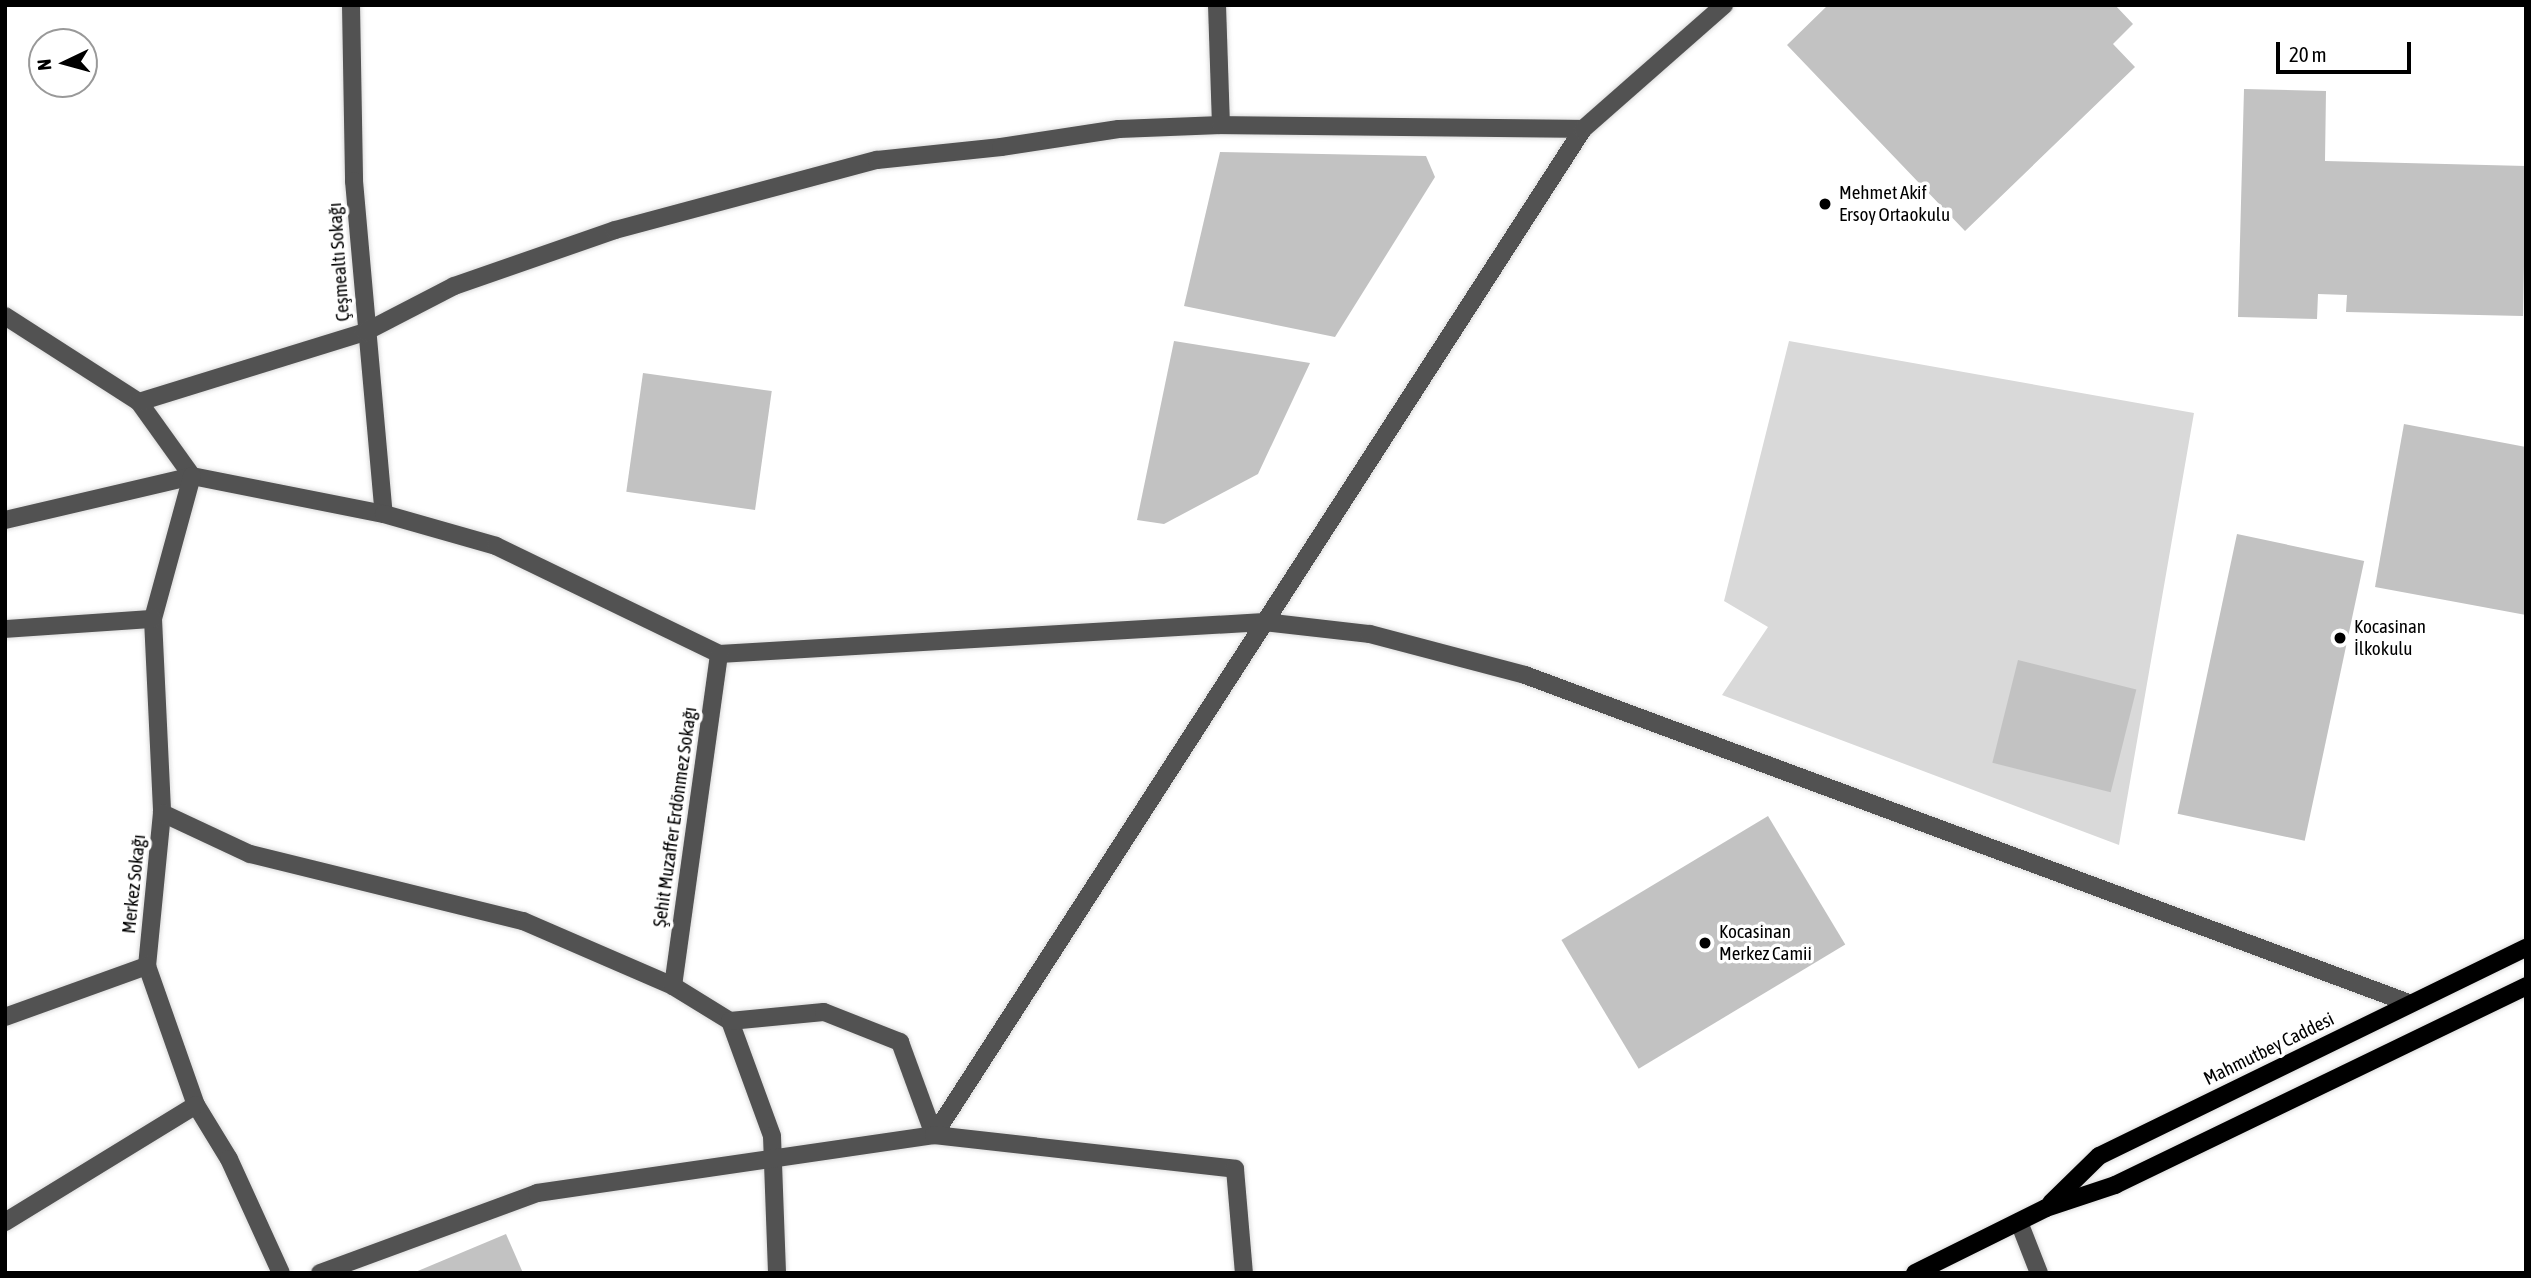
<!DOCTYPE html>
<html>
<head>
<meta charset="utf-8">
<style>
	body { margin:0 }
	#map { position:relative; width:2531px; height:1278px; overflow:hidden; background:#fff; font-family:"Asap Condensed",sans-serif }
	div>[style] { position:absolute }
	.green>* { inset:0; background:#d9d9d9 }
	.building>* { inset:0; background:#c2c2c2; transform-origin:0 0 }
	.roads { filter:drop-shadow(0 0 2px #dbdbdb) drop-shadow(0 0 2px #dbdbdb) }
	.minor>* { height:18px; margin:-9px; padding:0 9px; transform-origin:9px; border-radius:9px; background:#525252 }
	.major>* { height:18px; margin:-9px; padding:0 9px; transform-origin:9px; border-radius:9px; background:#000 }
	.dots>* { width:19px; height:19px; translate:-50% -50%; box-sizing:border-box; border:4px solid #fff; border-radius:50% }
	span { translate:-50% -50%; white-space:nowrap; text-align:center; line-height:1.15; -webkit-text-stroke:7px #fff; paint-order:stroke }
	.poi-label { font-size:19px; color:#000 }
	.left { translate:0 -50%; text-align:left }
	.street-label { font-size:19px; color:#000 }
	.frame { position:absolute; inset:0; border:7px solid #000; pointer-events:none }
	.north { position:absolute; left:28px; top:28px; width:70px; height:70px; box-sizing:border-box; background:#fff; border:2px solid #999; border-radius:50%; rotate:265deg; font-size:19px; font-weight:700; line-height:28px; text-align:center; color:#000 }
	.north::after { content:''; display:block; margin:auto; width:24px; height:32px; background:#000; clip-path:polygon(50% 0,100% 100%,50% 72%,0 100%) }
	.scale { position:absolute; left:2276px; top:42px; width:135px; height:32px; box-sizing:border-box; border:4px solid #000; border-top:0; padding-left:9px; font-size:21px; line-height:24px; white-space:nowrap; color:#000; -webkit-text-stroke:5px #fff; paint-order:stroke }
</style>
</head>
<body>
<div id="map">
	<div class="green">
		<i style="clip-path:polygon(1789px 341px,2194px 413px,2119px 845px,1722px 695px,1768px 627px,1724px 601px)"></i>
	</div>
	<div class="building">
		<i style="clip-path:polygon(1828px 5px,2115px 5px,2133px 24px,2113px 44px,2135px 67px,1965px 231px,1787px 45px)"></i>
		<i style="clip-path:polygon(2244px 89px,2326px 91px,2325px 161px,2526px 166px,2523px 316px,2346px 312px,2347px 295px,2318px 294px,2317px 319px,2238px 317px)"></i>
		<i style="clip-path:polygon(1220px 152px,1426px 156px,1435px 177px,1335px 337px,1184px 306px)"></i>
		<i style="clip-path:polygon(1174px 341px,1310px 363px,1258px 474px,1164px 524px,1137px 520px)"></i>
		<i style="left:643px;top:373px;width:130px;height:120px;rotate:8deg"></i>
		<i style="clip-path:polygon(2404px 424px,2526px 447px,2526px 615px,2375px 587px)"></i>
		<i style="left:2237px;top:534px;width:130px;height:286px;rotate:12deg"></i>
		<i style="left:2018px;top:660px;width:122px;height:106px;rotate:14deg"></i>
		<i style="left:1768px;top:816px;width:150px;height:241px;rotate:59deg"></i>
		<i style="clip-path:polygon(506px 1234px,523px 1273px,413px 1273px)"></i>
	</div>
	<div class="roads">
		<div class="minor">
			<i style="left:351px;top:5px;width:176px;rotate:89deg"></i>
			<i style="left:354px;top:181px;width:334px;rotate:84.9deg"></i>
			<i style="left:1217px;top:5px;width:120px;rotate:88.1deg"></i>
			<i style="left:5px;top:316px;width:159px;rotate:32.7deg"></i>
			<i style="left:139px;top:402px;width:91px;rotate:54.4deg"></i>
			<i style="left:192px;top:476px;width:196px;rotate:11.2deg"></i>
			<i style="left:384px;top:514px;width:116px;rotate:15.9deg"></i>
			<i style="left:496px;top:546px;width:248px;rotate:25.8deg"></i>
			<i style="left:719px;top:654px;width:546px;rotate:-3.36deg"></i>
			<i style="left:1264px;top:622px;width:107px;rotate:6.5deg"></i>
			<i style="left:1370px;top:634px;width:160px;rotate:14.8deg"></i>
			<i style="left:1525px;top:675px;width:943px;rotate:20.36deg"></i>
			<i style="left:139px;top:402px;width:237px;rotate:-17.2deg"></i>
			<i style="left:365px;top:332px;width:100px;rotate:-27.3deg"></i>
			<i style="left:454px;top:286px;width:170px;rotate:-19.2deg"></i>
			<i style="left:615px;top:230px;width:271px;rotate:-15deg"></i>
			<i style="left:877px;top:160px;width:125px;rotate:-6deg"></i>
			<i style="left:1001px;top:147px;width:119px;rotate:-8.7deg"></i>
			<i style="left:1119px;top:129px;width:102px;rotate:-2.2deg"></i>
			<i style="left:1221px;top:125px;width:362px;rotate:0.6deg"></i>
			<i style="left:5px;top:520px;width:192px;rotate:-13.2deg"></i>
			<i style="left:192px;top:476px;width:148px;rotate:105.3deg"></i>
			<i style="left:153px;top:619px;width:194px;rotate:87.3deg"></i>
			<i style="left:162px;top:813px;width:154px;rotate:95.6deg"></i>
			<i style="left:147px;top:966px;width:147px;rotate:70.6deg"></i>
			<i style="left:196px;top:1105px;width:63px;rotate:58.6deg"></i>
			<i style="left:229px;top:1159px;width:125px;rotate:65.5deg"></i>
			<i style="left:5px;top:629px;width:148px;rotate:-3.9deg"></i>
			<i style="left:162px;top:813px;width:97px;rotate:25deg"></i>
			<i style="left:250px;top:854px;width:281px;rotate:13.8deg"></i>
			<i style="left:523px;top:921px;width:163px;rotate:23.4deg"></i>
			<i style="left:673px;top:986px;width:67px;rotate:31.6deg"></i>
			<i style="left:730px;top:1021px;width:122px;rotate:69.9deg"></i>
			<i style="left:772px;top:1136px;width:137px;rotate:87.9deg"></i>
			<i style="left:673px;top:986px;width:335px;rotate:-82.1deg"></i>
			<i style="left:5px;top:1017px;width:151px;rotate:-19.8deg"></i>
			<i style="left:730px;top:1021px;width:94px;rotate:-5.5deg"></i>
			<i style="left:824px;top:1012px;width:82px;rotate:21.5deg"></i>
			<i style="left:900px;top:1042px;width:99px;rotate:69.9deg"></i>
			<i style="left:934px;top:1135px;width:1197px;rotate:-57.17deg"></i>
			<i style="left:1583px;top:129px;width:188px;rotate:-41.3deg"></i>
			<i style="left:5px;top:1222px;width:224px;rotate:-31.5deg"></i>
			<i style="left:2019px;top:1222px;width:55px;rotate:68.6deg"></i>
			<i style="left:320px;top:1273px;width:231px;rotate:-20.2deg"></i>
			<i style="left:537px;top:1193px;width:401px;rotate:-8.3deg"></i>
			<i style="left:934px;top:1135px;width:303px;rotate:6.4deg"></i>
			<i style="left:1235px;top:1169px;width:104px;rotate:85.1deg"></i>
		</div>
		<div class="major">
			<i style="left:2051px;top:1203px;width:67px;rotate:-44.4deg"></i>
			<i style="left:2099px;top:1156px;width:475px;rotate:-26deg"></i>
			<i style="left:1915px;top:1273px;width:146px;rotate:-26.4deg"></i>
			<i style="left:2046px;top:1208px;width:73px;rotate:-18.4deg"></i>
			<i style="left:2115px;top:1185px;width:457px;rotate:-25.8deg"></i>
		</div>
	</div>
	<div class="dots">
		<i style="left:1825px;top:204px;background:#000"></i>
		<i style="left:2340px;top:638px;background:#000"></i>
		<i style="left:1705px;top:943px;background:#000"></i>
	</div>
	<div class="poi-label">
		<span class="left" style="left:1839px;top:204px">Mehmet Akif<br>Ersoy Ortaokulu</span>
		<span class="left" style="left:2354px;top:638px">Kocasinan<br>İlkokulu</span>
		<span class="left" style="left:1719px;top:943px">Kocasinan<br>Merkez Camii</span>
	</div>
	<div class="street-label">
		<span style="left:339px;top:262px;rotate:-94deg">Çeşmealtı Sokağı</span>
		<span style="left:675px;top:817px;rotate:-82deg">Şehit Muzaffer Erdönmez Sokağı</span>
		<span style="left:134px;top:884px;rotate:-84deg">Merkez Sokağı</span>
		<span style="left:2269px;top:1049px;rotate:-26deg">Mahmutbey Caddesi</span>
	</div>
	<div class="frame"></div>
	<div class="north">N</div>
	<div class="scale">20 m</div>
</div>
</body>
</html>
